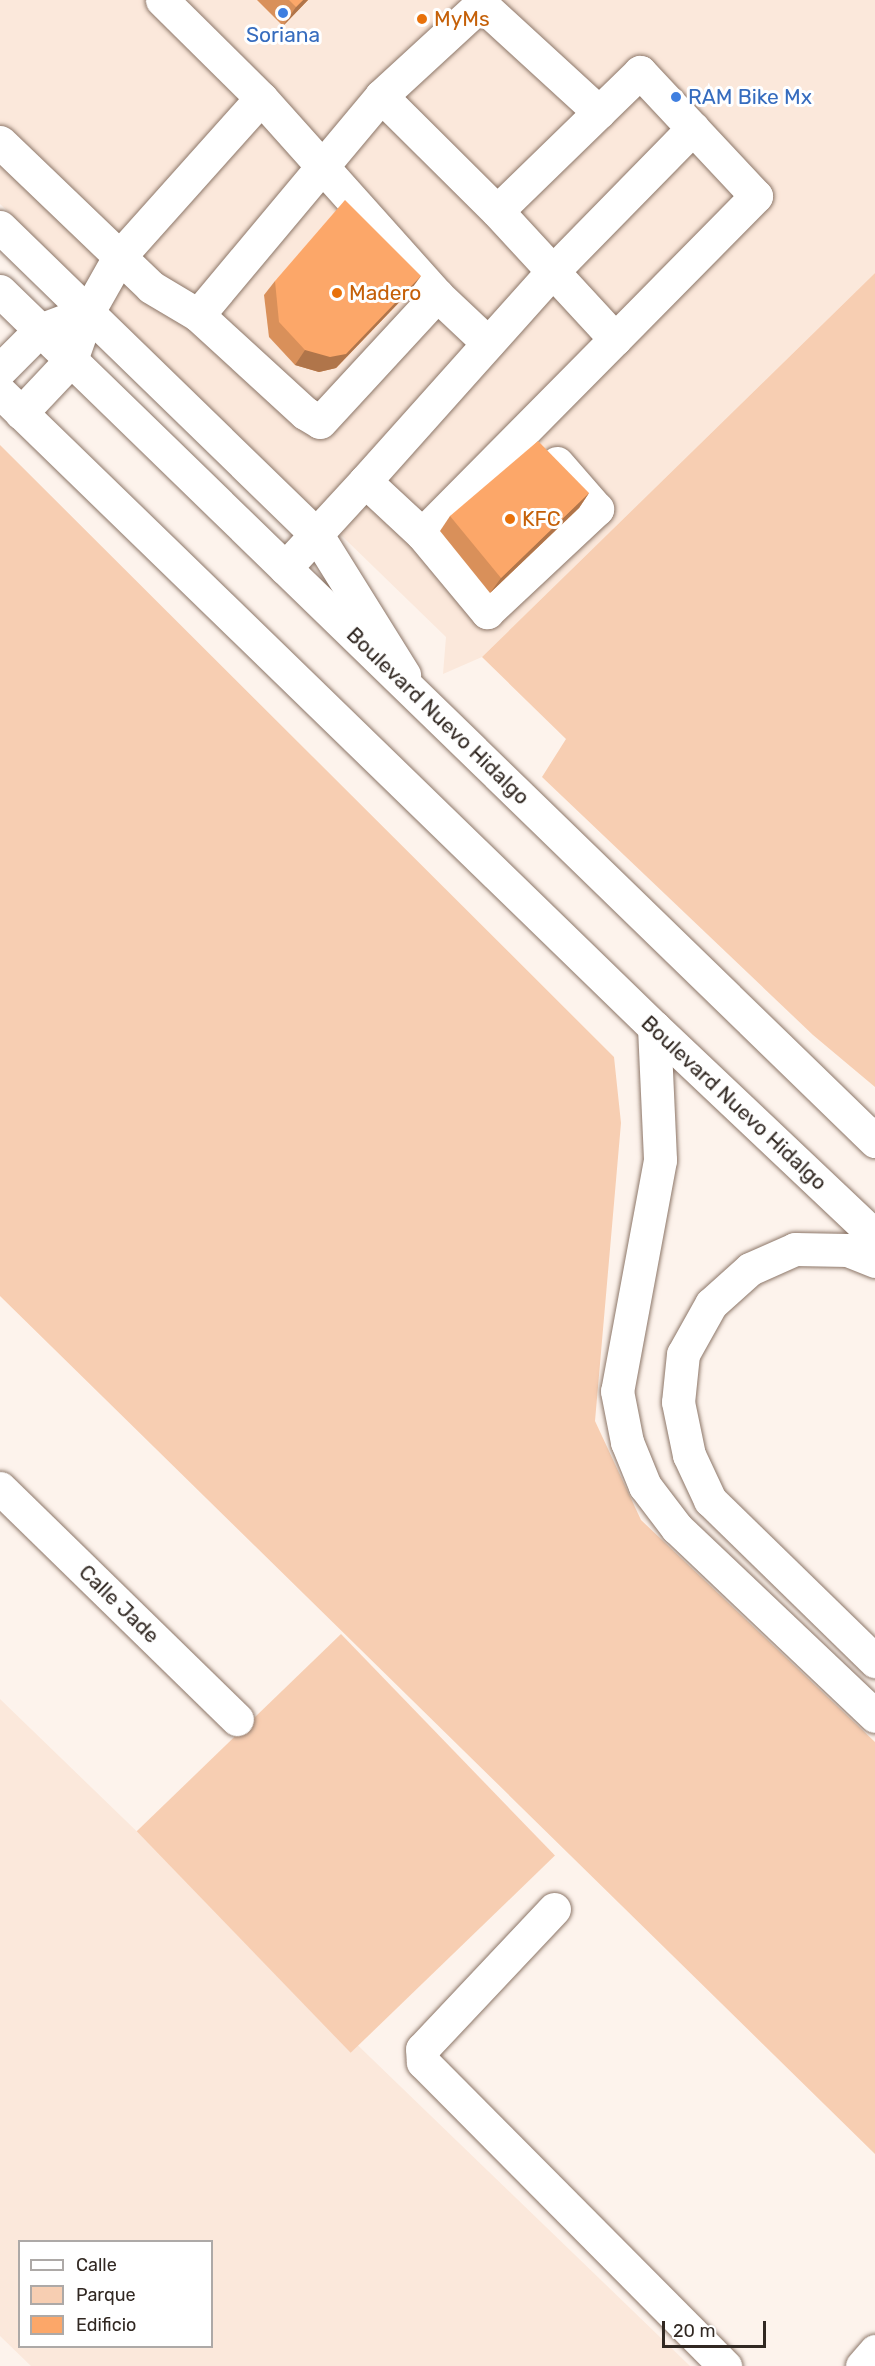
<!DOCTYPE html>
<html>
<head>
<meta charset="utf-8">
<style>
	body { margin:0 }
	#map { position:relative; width:875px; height:2366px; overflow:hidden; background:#fdf3ec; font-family:Rubik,sans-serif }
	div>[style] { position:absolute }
	.built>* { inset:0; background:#fbe8db }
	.green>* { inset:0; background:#f7ceb2; transform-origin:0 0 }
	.roads { filter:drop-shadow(0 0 2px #8c7668) drop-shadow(0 0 2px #8c7668) }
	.minor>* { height:33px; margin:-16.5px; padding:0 16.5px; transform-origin:16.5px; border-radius:16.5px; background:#fff }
	.major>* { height:33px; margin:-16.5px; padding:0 16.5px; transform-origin:16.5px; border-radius:16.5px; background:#fff }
	.highway>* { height:33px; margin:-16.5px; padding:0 16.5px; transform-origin:16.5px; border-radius:16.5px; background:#fff }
	.wall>* { inset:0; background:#d9905a }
	.shaded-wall>* { inset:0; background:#b0754a }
	.building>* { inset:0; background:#fca769 }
	.dots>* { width:16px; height:16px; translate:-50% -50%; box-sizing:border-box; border:3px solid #fff; border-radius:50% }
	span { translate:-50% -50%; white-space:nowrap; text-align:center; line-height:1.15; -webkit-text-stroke:6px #fff; paint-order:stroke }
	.food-label { font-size:21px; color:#c56008 }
	.left { translate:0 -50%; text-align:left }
	.shop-label { font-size:21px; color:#366cbe }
	.street-label { font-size:21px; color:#312822 }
	.legend { position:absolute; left:18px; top:2240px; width:195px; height:108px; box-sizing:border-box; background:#fff; border:2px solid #ada9a7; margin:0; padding:8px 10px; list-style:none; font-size:18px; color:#312822 }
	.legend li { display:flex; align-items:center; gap:12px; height:30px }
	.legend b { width:30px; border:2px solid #ada9a7 }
	.scale { position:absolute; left:662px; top:2321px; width:104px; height:27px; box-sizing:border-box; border:3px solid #312822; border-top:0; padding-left:8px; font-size:18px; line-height:21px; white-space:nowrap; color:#312822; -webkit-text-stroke:4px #fff; paint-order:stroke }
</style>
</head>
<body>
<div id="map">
	<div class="built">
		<i style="clip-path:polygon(0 0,875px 0,875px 273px,482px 657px,443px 674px,446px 637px,0 204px)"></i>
		<i style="clip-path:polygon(evenodd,0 1699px,371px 2058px,690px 2366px,31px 2366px,0 2336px,0 1699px,20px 2242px,212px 2242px,212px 2346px,20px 2346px,20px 2242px)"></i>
	</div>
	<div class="green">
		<i style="clip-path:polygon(875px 273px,875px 1087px,813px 1035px,542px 777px,566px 739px,482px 657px)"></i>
		<i style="clip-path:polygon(0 445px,614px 1057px,621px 1123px,595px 1421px,641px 1520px,875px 1742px,875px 2154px,0 1296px)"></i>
		<i style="left:341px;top:1634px;width:308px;height:284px;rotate:46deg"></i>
	</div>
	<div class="roads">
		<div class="minor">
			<i style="left:162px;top:0;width:139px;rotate:44.7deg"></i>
			<i style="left:261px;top:98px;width:264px;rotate:48.2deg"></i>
			<i style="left:437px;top:295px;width:70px;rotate:43.3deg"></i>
			<i style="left:381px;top:96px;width:163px;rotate:44.8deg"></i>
			<i style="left:0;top:142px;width:209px;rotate:43.8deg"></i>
			<i style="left:151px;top:287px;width:55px;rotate:30.8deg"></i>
			<i style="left:198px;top:315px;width:145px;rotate:42.5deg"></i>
			<i style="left:305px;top:413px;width:17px;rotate:31deg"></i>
			<i style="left:320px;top:422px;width:173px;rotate:-47.3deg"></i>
			<i style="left:0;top:227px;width:442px;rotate:44.2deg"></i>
			<i style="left:317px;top:535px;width:165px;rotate:58.1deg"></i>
			<i style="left:198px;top:315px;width:285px;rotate:-50.1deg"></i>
			<i style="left:381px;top:96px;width:136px;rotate:-42.6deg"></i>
			<i style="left:481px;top:4px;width:160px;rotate:42.5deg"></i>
			<i style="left:0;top:370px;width:57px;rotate:-45deg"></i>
			<i style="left:40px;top:330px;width:51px;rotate:-20.6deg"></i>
			<i style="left:21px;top:413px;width:73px;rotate:-46.7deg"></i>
			<i style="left:71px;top:360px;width:51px;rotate:-70.5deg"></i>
			<i style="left:88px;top:312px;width:63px;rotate:-60.6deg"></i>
			<i style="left:119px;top:257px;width:213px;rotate:-48.2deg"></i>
			<i style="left:365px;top:481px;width:282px;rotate:-48.2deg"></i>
			<i style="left:553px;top:271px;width:200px;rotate:-45.6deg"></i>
			<i style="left:422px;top:534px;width:102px;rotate:50.2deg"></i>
			<i style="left:487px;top:612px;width:151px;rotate:-43.1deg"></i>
			<i style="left:597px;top:509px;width:61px;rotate:-131deg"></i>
			<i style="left:285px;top:568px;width:118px;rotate:-47.4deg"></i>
			<i style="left:365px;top:481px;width:78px;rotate:42.9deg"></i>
			<i style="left:422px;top:534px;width:274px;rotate:-45.3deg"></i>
			<i style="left:615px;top:339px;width:201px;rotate:-45.4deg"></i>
			<i style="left:756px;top:196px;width:170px;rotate:-133.1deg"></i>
			<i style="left:640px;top:72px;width:199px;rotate:135.8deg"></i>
			<i style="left:497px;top:211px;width:174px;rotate:47.3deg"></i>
			<i style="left:0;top:1488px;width:331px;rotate:44.3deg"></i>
			<i style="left:554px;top:1909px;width:192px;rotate:133.3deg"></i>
			<i style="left:422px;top:2049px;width:13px;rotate:86deg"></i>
			<i style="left:423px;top:2062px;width:429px;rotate:45.2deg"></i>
		</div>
		<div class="major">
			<i style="left:0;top:291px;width:1220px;rotate:44.17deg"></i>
			<i style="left:0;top:392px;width:912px;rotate:44.16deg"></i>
			<i style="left:654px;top:1027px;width:304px;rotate:43.4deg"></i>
		</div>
		<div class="highway">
			<i style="left:654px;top:1027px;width:133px;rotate:87.4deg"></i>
			<i style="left:660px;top:1160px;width:235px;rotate:100.5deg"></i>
			<i style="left:617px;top:1391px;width:52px;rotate:78.9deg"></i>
			<i style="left:627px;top:1442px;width:48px;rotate:67.8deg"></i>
			<i style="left:645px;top:1486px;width:53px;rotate:52.7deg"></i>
			<i style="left:677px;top:1528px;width:273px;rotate:43.5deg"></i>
			<i style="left:865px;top:1131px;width:11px;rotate:27deg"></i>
			<i style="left:875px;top:1261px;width:29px;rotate:-158deg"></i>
			<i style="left:848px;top:1250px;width:53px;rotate:-178.9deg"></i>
			<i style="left:795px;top:1249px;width:49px;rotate:156deg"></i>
			<i style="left:750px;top:1269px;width:52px;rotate:138.1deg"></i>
			<i style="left:711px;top:1304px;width:57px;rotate:119.2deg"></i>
			<i style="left:683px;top:1354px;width:48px;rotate:95.9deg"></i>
			<i style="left:678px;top:1402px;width:54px;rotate:78.3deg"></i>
			<i style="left:689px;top:1455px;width:50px;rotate:65deg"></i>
			<i style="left:710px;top:1500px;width:231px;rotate:44.3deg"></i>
			<i style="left:862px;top:2366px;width:20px;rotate:-49deg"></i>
		</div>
	</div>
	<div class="wall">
		<i style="clip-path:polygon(257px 0,308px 0,283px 26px)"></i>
		<i style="clip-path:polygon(275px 281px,410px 291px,336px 368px,319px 372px,295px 365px,269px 337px,264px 295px)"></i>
		<i style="clip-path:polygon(589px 493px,579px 508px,490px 593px,440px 531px,450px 516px)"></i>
	</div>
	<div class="shaded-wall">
		<i style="clip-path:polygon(303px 0,308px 0,283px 26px,296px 7px)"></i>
		<i style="clip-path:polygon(421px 276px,410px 291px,336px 368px,319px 372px,295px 365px,305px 350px)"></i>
		<i style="clip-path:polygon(589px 493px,579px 508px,490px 593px,501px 578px)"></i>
	</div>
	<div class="building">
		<i style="clip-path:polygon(289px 0,303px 0,296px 7px)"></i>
		<i style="clip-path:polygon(345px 200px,421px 276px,346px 354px,330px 357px,305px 350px,279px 322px,275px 281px)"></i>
		<i style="clip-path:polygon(538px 441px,589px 493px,501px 578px,450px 516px)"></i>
	</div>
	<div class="dots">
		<i style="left:283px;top:13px;background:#3f7fe0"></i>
		<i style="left:422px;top:19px;background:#e8710a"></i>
		<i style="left:676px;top:97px;background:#3f7fe0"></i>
		<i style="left:337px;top:293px;background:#e8710a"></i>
		<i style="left:510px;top:519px;background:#e8710a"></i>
	</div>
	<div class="food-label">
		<span class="left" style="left:434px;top:19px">MyMs</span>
		<span class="left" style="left:349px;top:293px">Madero</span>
		<span class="left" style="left:522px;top:519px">KFC</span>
	</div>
	<div class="shop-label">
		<span style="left:283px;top:35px">Soriana</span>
		<span class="left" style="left:688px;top:97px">RAM Bike Mx</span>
	</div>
	<div class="street-label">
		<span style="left:438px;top:716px;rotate:44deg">Boulevard Nuevo Hidalgo</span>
		<span style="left:734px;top:1103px;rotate:43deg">Boulevard Nuevo Hidalgo</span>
		<span style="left:119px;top:1604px;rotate:44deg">Calle Jade</span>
	</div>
	<ul class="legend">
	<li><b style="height:8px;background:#fff"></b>Calle</li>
	<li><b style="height:16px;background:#f7ceb2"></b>Parque</li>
	<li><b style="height:16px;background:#fca769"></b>Edificio</li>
	</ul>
	<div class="scale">20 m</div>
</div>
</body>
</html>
